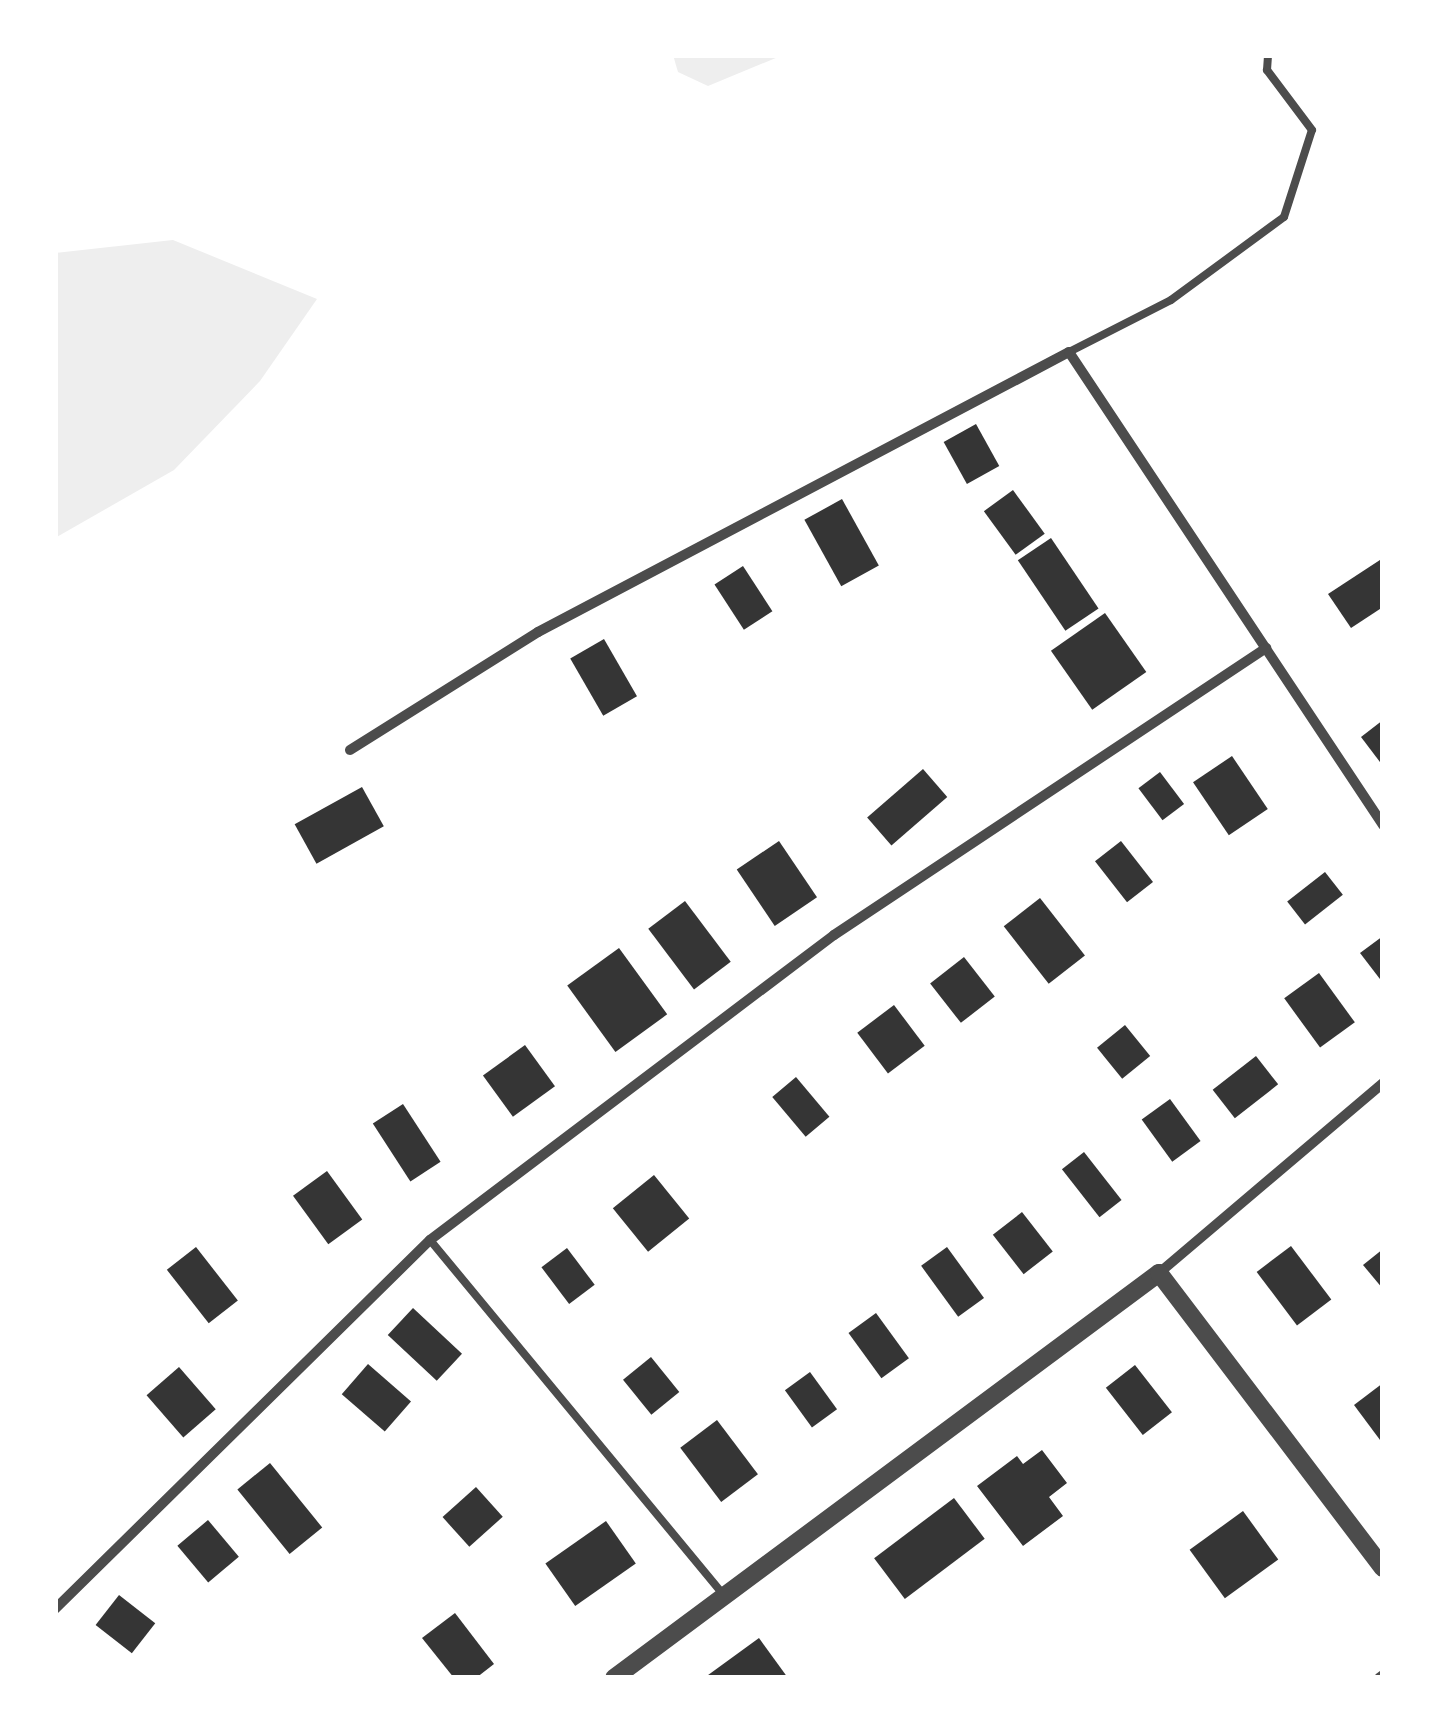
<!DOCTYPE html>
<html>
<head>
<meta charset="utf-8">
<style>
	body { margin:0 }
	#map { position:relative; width:1438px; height:1733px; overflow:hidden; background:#fff; font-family:"Exo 2",sans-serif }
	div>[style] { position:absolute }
	.green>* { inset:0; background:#eee }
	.building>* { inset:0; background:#353535; transform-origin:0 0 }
	.service>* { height:8px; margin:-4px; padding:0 4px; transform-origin:4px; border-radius:4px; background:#4c4c4c }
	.minor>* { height:10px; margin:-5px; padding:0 5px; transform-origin:5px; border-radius:5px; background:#4c4c4c }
	.tertiary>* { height:18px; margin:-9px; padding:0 9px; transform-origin:9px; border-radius:9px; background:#4c4c4c }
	span { translate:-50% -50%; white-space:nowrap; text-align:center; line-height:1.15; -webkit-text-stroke:10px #fff; paint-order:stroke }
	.frame { position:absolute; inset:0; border:58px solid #fff; pointer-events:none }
</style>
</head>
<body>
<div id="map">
	<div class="green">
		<i style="clip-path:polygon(673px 55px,783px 55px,708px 86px,678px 72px)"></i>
		<i style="clip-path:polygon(173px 240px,317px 299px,260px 381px,174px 470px,55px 538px,55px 253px)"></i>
	</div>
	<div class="building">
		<i style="left:976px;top:424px;width:48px;height:37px;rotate:61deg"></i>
		<i style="left:1013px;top:490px;width:54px;height:36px;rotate:54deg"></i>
		<i style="left:842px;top:499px;width:76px;height:43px;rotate:61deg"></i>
		<i style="left:1051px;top:538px;width:85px;height:40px;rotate:56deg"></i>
		<i style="clip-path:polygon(1383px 558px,1383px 607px,1351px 628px,1328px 594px)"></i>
		<i style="left:743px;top:566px;width:54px;height:34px;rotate:57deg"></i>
		<i style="left:1105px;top:613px;width:72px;height:66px;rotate:55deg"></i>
		<i style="left:604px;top:639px;width:66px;height:39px;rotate:60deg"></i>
		<i style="clip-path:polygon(1383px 720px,1383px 766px,1361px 737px)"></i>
		<i style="left:1232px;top:756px;width:64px;height:47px;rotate:56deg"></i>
		<i style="left:923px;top:769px;width:37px;height:74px;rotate:49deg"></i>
		<i style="left:1160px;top:772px;width:40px;height:27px;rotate:53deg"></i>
		<i style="left:362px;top:787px;width:45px;height:77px;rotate:61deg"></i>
		<i style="left:779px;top:841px;width:68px;height:51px;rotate:56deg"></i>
		<i style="left:1121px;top:841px;width:52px;height:33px;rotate:52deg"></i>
		<i style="left:1325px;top:872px;width:29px;height:48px;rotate:52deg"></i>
		<i style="left:1040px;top:898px;width:73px;height:46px;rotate:52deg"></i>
		<i style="left:685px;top:901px;width:76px;height:46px;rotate:53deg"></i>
		<i style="clip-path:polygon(1383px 936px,1383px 983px,1360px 953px)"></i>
		<i style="left:619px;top:948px;width:82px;height:64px;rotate:54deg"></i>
		<i style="left:964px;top:957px;width:50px;height:43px;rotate:52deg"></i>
		<i style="left:1319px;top:973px;width:61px;height:43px;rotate:54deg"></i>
		<i style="left:894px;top:1005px;width:51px;height:46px;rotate:53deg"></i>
		<i style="left:1125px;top:1025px;width:40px;height:36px;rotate:51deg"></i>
		<i style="left:525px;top:1045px;width:51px;height:52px;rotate:54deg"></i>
		<i style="left:1256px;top:1056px;width:36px;height:55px;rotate:52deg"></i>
		<i style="left:796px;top:1077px;width:52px;height:31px;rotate:50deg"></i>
		<i style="left:1170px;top:1099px;width:52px;height:35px;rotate:54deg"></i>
		<i style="left:403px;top:1104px;width:69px;height:36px;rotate:57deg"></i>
		<i style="left:1084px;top:1152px;width:61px;height:28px;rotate:52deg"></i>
		<i style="left:327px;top:1171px;width:60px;height:42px;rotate:54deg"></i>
		<i style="left:654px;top:1175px;width:56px;height:53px;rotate:51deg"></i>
		<i style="left:1022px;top:1212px;width:50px;height:37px;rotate:52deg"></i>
		<i style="left:1291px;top:1246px;width:67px;height:43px;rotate:53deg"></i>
		<i style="left:196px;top:1247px;width:68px;height:37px;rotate:52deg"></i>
		<i style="left:947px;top:1247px;width:63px;height:32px;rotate:54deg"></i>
		<i style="left:567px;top:1248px;width:46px;height:32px;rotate:53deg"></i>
		<i style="clip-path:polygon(1383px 1249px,1383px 1289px,1363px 1265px)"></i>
		<i style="left:413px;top:1308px;width:67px;height:37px;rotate:43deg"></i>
		<i style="left:876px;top:1313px;width:56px;height:34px;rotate:54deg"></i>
		<i style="left:651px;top:1357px;width:45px;height:36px;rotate:51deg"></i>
		<i style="left:368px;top:1364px;width:57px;height:40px;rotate:41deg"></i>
		<i style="left:1135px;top:1365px;width:60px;height:37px;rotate:52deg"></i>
		<i style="left:179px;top:1367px;width:56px;height:43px;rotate:49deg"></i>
		<i style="left:810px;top:1372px;width:46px;height:31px;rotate:54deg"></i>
		<i style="clip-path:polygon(1383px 1383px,1383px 1444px,1354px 1405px)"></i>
		<i style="left:717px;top:1420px;width:68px;height:46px;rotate:53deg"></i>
		<i style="clip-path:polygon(1042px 1450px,1067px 1483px,1049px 1497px,1063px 1516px,1023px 1546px,977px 1486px,1017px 1456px,1023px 1464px)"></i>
		<i style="left:270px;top:1463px;width:83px;height:42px;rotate:51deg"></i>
		<i style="left:476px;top:1487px;width:40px;height:45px;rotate:48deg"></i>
		<i style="left:954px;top:1498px;width:51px;height:100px;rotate:53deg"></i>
		<i style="left:1243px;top:1511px;width:60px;height:66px;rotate:54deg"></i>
		<i style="left:208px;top:1520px;width:48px;height:40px;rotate:50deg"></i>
		<i style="left:606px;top:1521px;width:52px;height:74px;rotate:55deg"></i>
		<i style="left:119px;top:1595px;width:46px;height:38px;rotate:38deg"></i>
		<i style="clip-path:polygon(455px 1613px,494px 1664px,476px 1678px,454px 1678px,422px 1638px)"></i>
		<i style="clip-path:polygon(759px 1638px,788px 1678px,704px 1678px)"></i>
	</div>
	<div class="service">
		<i style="left:1069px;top:352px;width:114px;rotate:-27deg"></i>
		<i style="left:1171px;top:300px;width:140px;rotate:-36.3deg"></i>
		<i style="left:1284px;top:217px;width:91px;rotate:-72.2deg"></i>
		<i style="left:1312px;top:130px;width:75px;rotate:-126.9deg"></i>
		<i style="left:1267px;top:70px;width:15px;rotate:-86deg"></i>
		<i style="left:430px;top:1240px;width:461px;rotate:50.4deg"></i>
	</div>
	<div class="minor">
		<i style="left:350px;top:750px;width:222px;rotate:-32.1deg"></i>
		<i style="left:538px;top:632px;width:600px;rotate:-27.8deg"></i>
		<i style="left:1069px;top:352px;width:568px;rotate:56.42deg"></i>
		<i style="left:1159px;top:1273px;width:294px;rotate:-40.3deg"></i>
		<i style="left:55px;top:1609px;width:526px;rotate:-44.54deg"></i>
		<i style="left:430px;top:1240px;width:506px;rotate:-37.05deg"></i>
		<i style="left:834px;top:935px;width:519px;rotate:-33.6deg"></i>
		<i style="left:1379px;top:1678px;width:5px;rotate:-37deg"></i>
	</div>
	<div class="tertiary">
		<i style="left:614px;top:1678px;width:679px;rotate:-36.62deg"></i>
		<i style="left:1159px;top:1273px;width:370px;rotate:52.8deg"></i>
	</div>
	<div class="frame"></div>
</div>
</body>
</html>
